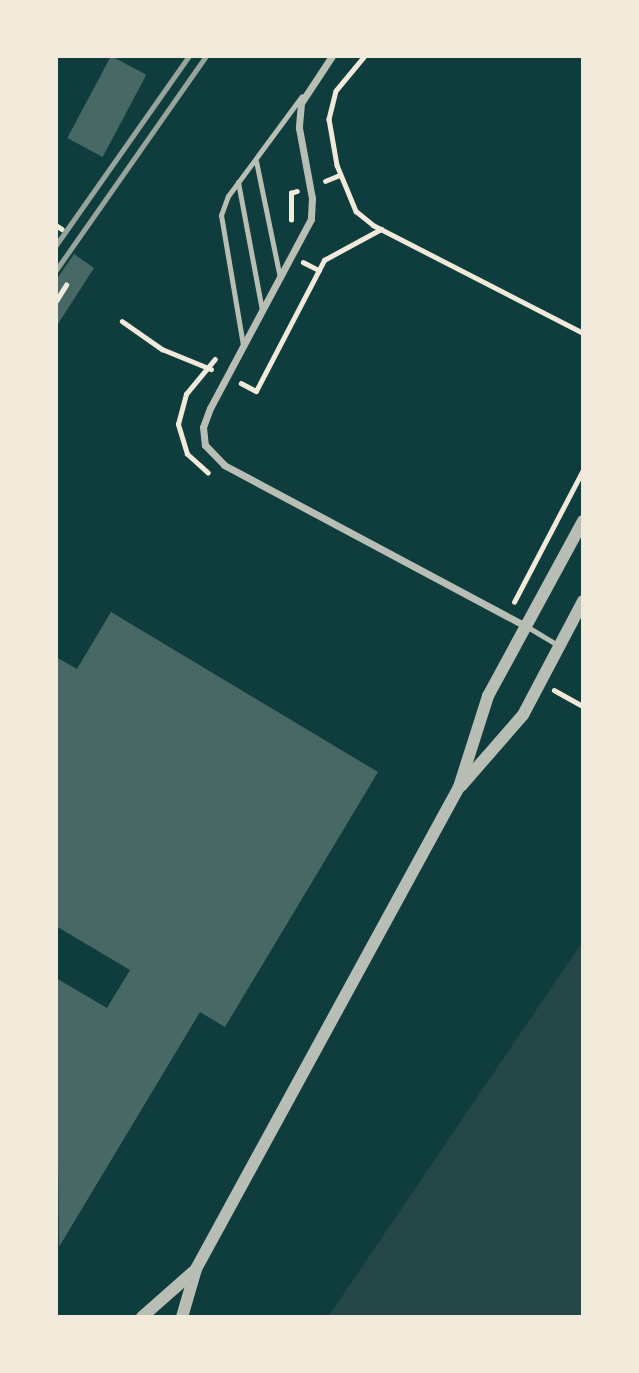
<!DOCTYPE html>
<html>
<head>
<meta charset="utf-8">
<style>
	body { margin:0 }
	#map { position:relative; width:639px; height:1373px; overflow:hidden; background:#0f3d3e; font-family:Ubuntu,sans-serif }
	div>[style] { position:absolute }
	.green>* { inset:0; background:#244646 }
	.building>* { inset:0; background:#486865; transform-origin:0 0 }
	.path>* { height:4.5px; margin:-2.25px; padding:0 2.25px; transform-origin:2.25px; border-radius:2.25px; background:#f1e9da }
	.service>* { height:5px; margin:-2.5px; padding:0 2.5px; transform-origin:2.5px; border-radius:2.5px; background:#b8beb3 }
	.minor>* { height:7px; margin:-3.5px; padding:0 3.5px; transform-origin:3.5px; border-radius:3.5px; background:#b8beb3 }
	.tertiary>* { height:12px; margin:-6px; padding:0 6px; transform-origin:6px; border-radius:6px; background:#b8beb3 }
	.rail>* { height:5px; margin:-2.5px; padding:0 2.5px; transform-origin:2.5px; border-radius:2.5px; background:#97a49c }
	span { translate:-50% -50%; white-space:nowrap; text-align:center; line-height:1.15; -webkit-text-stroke:5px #f1e9da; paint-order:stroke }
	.frame { position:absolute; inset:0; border:58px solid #f1e9da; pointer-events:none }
</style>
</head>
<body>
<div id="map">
	<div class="green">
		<i style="clip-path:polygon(583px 941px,583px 1317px,328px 1317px)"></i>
	</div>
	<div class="building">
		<i style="left:111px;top:56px;width:40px;height:93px;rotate:28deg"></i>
		<i style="clip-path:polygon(74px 254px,94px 268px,56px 327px,56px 280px)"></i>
		<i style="clip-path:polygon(111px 612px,378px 772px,225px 1027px,200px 1012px,59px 1247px,56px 978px,107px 1008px,130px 970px,56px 926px,56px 657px,77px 669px)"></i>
	</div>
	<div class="path">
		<i style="left:365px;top:56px;width:45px;rotate:129.6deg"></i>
		<i style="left:336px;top:91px;width:29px;rotate:104deg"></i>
		<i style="left:329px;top:119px;width:47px;rotate:80.1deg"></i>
		<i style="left:337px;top:165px;width:50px;rotate:67.6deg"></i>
		<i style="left:356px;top:211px;width:22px;rotate:39deg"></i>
		<i style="left:373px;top:225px;width:236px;rotate:27.2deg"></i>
		<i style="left:325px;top:181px;width:16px;rotate:-22deg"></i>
		<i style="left:291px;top:220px;width:27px;rotate:-90deg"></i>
		<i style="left:291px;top:193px;width:6px;rotate:-18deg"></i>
		<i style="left:56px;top:225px;width:7px;rotate:34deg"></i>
		<i style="left:303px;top:262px;width:18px;rotate:27deg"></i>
		<i style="left:319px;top:270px;width:11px;rotate:-63deg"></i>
		<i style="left:324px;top:260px;width:65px;rotate:-28.5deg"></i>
		<i style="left:56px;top:301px;width:19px;rotate:-58deg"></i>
		<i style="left:122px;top:321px;width:49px;rotate:35deg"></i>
		<i style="left:162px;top:349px;width:53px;rotate:22.2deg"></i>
		<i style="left:241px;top:383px;width:17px;rotate:28deg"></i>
		<i style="left:256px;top:391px;width:136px;rotate:-62.5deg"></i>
		<i style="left:208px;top:473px;width:28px;rotate:-138deg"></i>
		<i style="left:187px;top:454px;width:31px;rotate:-107deg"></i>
		<i style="left:178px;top:424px;width:31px;rotate:-75deg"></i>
		<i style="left:186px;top:394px;width:45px;rotate:-50.4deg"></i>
		<i style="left:514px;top:602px;width:149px;rotate:-62.4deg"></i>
		<i style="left:554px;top:690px;width:33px;rotate:29deg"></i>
	</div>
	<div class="service">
		<i style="left:256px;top:161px;width:119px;rotate:78.4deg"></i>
		<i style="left:238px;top:182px;width:130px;rotate:79.4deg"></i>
		<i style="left:243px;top:345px;width:132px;rotate:-99.6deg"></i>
		<i style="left:221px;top:215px;width:20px;rotate:-70deg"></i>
		<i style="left:228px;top:196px;width:124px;rotate:-53.5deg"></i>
		<i style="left:526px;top:626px;width:39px;rotate:31deg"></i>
	</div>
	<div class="minor">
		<i style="left:332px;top:56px;width:56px;rotate:123.4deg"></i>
		<i style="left:301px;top:103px;width:25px;rotate:95deg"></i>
		<i style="left:299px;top:128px;width:71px;rotate:79.5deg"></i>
		<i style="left:312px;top:198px;width:21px;rotate:93deg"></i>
		<i style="left:311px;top:219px;width:214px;rotate:118.1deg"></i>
		<i style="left:210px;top:408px;width:20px;rotate:110deg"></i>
		<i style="left:203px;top:427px;width:18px;rotate:84deg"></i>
		<i style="left:205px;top:445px;width:28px;rotate:46deg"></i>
		<i style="left:224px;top:465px;width:342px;rotate:28.1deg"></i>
	</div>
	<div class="tertiary">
		<i style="left:461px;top:786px;width:94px;rotate:-48.9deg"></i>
		<i style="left:523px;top:715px;width:129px;rotate:-62.2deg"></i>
		<i style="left:142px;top:1317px;width:68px;rotate:-41.4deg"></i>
		<i style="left:182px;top:1317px;width:50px;rotate:-73.7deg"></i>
		<i style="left:196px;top:1269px;width:549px;rotate:-61.38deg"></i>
		<i style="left:459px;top:787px;width:96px;rotate:-72.3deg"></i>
		<i style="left:488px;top:696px;width:199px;rotate:-61.5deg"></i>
	</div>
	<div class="rail">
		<i style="left:56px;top:245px;width:231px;rotate:-54.9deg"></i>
		<i style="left:56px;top:270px;width:261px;rotate:-55deg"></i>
	</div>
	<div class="frame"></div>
</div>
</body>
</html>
